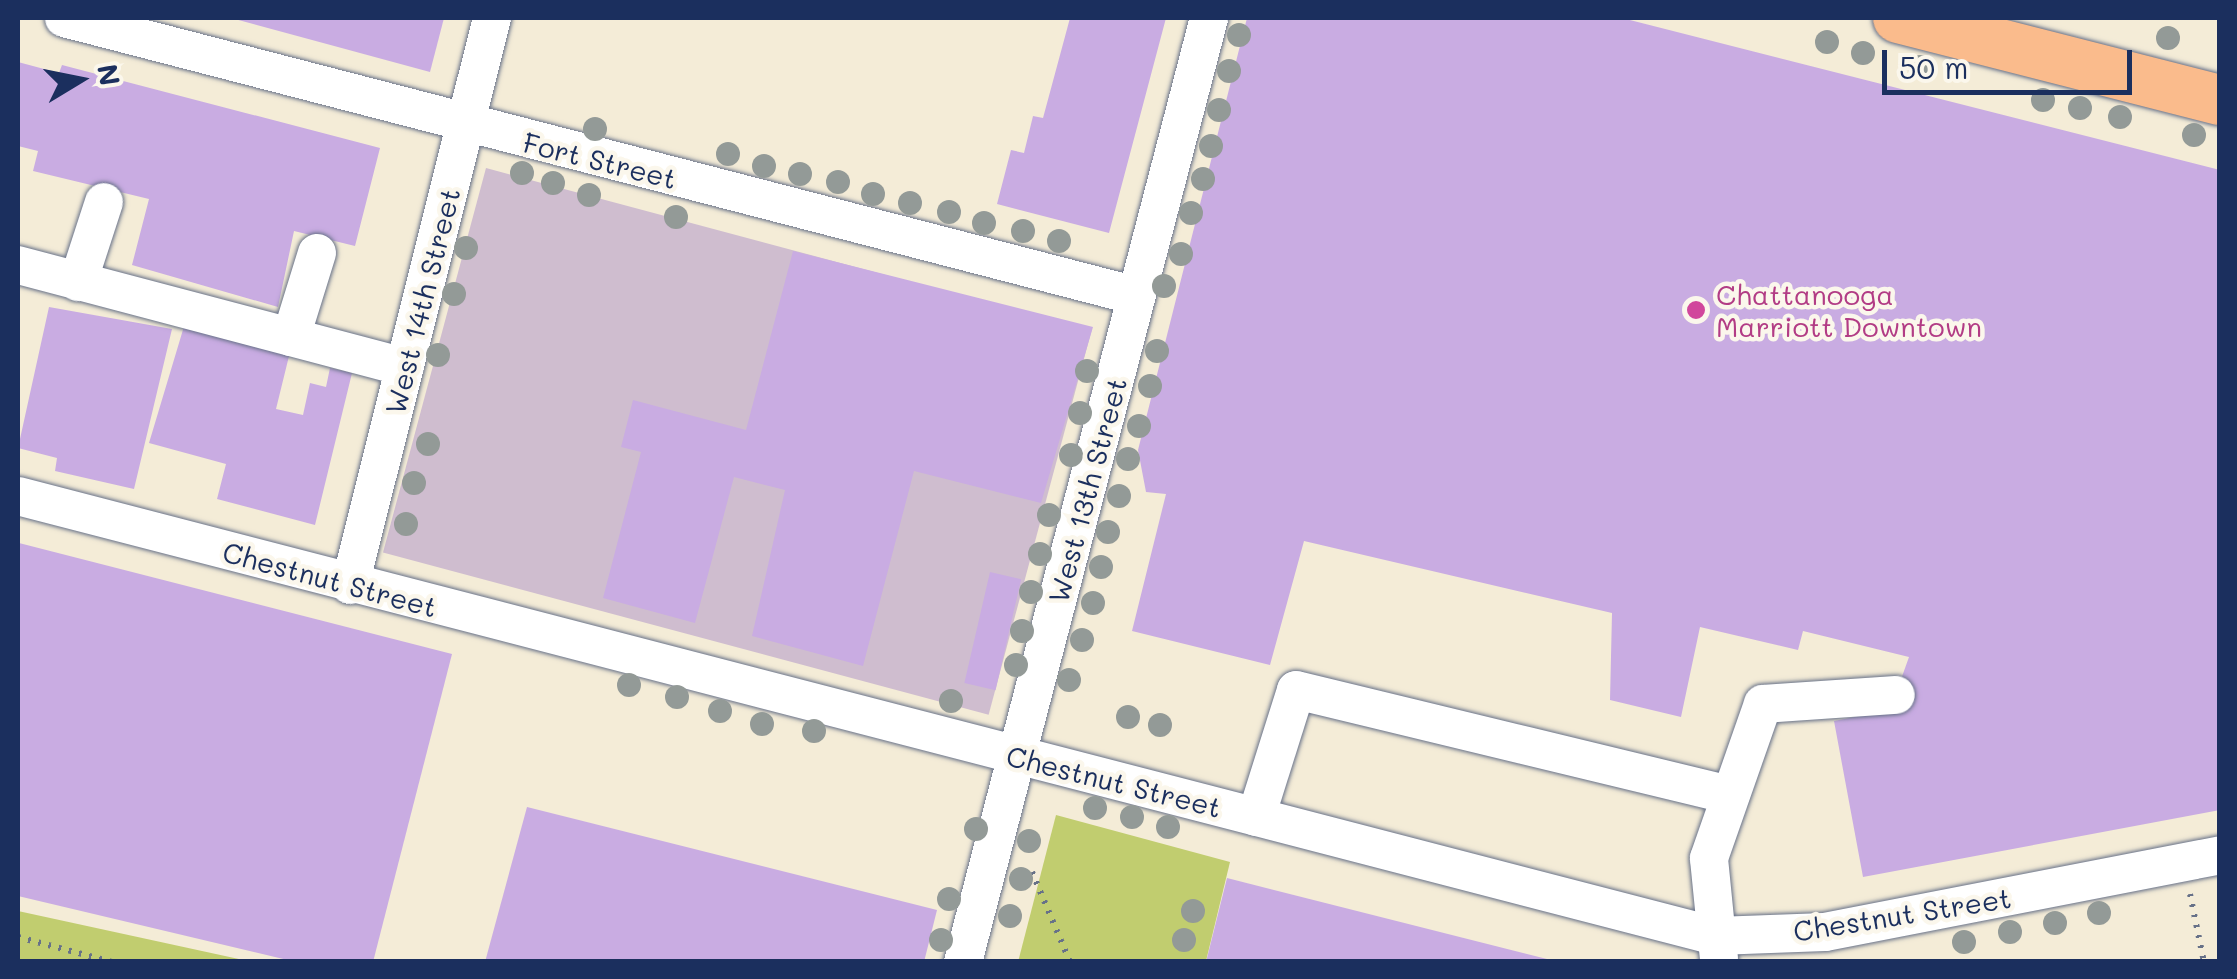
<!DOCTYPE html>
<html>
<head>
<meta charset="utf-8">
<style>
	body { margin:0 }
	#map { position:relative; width:2237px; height:979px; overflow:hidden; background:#f4ecd7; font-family:Mali,sans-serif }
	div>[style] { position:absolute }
	.industrial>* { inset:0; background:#cfbdcf; transform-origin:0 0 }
	.green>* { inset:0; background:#c1cd6f }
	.building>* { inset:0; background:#c9ace2; transform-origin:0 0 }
	.path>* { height:6px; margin-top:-3px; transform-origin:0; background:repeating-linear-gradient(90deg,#677188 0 2.5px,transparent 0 10.5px) }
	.roads { filter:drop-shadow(0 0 2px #677188) drop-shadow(0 0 2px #677188) }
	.minor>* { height:38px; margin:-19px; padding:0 19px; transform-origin:19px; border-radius:19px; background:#fff }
	.major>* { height:50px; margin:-25px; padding:0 25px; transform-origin:25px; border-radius:25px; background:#fabb8c }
	.trees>* { width:24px; height:24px; margin:-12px; border-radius:50%; background:#939a97 }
	.dots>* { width:28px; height:28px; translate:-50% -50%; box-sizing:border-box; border:5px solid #fbf7ec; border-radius:50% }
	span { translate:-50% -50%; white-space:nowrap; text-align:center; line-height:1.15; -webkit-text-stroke:9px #fbf7ec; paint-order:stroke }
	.street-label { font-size:28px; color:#1b2f5e }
	.hotel-label { font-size:28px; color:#b23c85 }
	.left { translate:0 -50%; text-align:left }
	.frame { position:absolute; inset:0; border:20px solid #1b2f5e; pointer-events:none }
	.north { position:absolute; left:30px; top:30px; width:100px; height:100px; -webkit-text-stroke:8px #fbf7ec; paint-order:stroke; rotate:80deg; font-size:28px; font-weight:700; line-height:40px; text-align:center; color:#1b2f5e }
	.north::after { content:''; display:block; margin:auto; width:35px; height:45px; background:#1b2f5e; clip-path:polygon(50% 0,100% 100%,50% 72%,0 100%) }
	.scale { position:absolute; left:1882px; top:50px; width:250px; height:45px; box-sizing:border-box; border:5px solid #1b2f5e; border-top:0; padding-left:12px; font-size:30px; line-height:35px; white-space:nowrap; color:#1b2f5e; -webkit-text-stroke:8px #fbf7ec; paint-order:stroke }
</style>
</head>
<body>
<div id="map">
	<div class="industrial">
		<i style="left:486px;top:168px;width:627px;height:398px;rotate:15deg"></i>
	</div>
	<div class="green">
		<i style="clip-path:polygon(1056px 815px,1230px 862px,1206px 961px,1018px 962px)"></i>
		<i style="clip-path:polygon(18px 911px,248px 961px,18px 961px)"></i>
	</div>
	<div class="building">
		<i style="clip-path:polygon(231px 18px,444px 18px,430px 72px)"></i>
		<i style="clip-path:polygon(1070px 18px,1166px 18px,1109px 233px,997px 204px,1011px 150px,1024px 153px,1033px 116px,1043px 118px)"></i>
		<i style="clip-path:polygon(1247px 18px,1622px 18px,2220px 170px,2220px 810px,1863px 877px,1834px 721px,1890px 710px,1909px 657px,1803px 631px,1798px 650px,1700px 627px,1681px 717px,1610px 700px,1612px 613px,1304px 541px,1270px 665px,1132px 631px,1166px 494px,1146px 492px,1138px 450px)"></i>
		<i style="clip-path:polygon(18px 62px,59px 73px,62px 65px,380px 148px,355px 246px,294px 231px,278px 307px,132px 265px,149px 199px,33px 171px,38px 151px,18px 146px)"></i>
		<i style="clip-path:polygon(793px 251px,1093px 327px,1041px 503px,914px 471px,863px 666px,752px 636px,785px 490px,734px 477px,695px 623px,603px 598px,641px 452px,621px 447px,633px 400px,746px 430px)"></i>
		<i style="clip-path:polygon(49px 307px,172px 329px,134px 489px,55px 471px,57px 458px,18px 448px)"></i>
		<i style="clip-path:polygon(185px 323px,290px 352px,276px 409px,303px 415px,310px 383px,326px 387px,330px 368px,352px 373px,315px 525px,217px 499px,226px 464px,149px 443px)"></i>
		<i style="clip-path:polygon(19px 543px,452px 654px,373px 962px,296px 962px,18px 896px)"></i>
		<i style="left:990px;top:572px;width:32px;height:114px;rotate:13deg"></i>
		<i style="clip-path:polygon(527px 807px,937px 910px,924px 962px,485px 962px)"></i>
		<i style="clip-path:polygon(1227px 878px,1551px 960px,1551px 962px,1206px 962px)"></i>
	</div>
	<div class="path">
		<i style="left:1032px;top:872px;width:98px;rotate:67.1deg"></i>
		<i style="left:2190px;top:894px;width:69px;rotate:78.4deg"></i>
		<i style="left:18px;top:937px;width:97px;rotate:14.9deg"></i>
	</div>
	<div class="roads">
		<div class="minor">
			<i style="left:64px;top:18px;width:1108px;rotate:14.53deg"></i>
			<i style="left:18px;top:265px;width:400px;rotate:14.8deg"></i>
			<i style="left:78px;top:282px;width:84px;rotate:-72deg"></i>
			<i style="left:291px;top:337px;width:88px;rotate:-72.8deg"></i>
			<i style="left:18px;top:496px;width:1754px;rotate:14.53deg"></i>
			<i style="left:1716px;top:936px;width:109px;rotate:-2.1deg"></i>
			<i style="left:1825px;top:932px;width:402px;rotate:-11deg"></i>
			<i style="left:350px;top:585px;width:585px;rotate:-75.94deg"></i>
			<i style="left:1256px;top:817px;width:133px;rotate:-72.5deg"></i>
			<i style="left:1296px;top:690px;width:447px;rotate:13.6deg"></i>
			<i style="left:1719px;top:959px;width:101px;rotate:-95.7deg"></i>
			<i style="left:1709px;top:858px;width:163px;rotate:-70.7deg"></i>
			<i style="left:1763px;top:704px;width:133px;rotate:-3.9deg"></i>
			<i style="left:963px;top:962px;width:976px;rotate:-75.39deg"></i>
		</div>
		<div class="major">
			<i style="left:1898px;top:18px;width:332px;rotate:14.3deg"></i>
		</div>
	</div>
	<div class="trees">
		<i style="left:1239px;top:35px"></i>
		<i style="left:2168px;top:38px"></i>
		<i style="left:1827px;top:42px"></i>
		<i style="left:1863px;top:53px"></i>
		<i style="left:1920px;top:67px"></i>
		<i style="left:1229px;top:71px"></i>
		<i style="left:2043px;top:100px"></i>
		<i style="left:2080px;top:108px"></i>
		<i style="left:1219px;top:110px"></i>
		<i style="left:2120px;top:117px"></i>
		<i style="left:595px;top:129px"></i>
		<i style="left:2194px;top:135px"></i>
		<i style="left:1211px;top:146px"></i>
		<i style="left:728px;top:154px"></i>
		<i style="left:764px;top:166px"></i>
		<i style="left:522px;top:173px"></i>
		<i style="left:800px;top:174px"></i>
		<i style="left:1203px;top:179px"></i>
		<i style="left:838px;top:182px"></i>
		<i style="left:553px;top:183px"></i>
		<i style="left:873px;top:194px"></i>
		<i style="left:589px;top:195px"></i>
		<i style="left:910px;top:203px"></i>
		<i style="left:949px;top:212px"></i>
		<i style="left:1191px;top:213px"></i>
		<i style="left:676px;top:217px"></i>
		<i style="left:984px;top:223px"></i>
		<i style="left:1023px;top:231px"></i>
		<i style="left:1059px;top:241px"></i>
		<i style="left:466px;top:248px"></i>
		<i style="left:1181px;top:254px"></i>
		<i style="left:1164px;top:286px"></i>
		<i style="left:454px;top:294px"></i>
		<i style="left:1157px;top:351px"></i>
		<i style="left:438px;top:355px"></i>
		<i style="left:1087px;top:371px"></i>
		<i style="left:1150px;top:386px"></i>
		<i style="left:1080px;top:413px"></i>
		<i style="left:1139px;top:426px"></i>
		<i style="left:428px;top:444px"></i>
		<i style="left:1071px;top:455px"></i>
		<i style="left:1128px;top:459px"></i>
		<i style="left:414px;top:483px"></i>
		<i style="left:1119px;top:496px"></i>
		<i style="left:1049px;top:515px"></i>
		<i style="left:406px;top:524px"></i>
		<i style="left:1108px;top:532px"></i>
		<i style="left:1040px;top:554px"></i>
		<i style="left:1101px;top:567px"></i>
		<i style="left:1031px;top:592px"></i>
		<i style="left:1093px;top:603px"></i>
		<i style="left:1022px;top:631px"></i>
		<i style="left:1082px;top:640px"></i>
		<i style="left:1016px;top:665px"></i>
		<i style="left:1069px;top:680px"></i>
		<i style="left:629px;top:685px"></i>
		<i style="left:677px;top:697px"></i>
		<i style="left:951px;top:701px"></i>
		<i style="left:720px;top:711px"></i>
		<i style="left:1128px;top:717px"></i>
		<i style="left:762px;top:724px"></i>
		<i style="left:1160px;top:725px"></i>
		<i style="left:814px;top:731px"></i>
		<i style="left:1095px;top:808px"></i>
		<i style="left:1132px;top:817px"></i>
		<i style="left:1168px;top:827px"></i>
		<i style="left:976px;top:829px"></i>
		<i style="left:1029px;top:841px"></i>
		<i style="left:1021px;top:879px"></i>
		<i style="left:949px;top:899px"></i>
		<i style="left:1193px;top:911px"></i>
		<i style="left:2099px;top:913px"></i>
		<i style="left:1010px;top:916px"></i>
		<i style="left:2055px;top:923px"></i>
		<i style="left:2010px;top:932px"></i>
		<i style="left:941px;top:940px"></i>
		<i style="left:1184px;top:940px"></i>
		<i style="left:1964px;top:942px"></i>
	</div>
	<div class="dots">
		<i style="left:1696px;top:310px;background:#d1479c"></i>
	</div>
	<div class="street-label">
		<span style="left:600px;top:160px;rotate:14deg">Fort Street</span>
		<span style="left:422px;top:301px;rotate:-76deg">West 14th Street</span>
		<span style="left:1087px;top:490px;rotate:-75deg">West 13th Street</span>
		<span style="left:330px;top:579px;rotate:15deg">Chestnut Street</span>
		<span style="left:1114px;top:781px;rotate:14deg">Chestnut Street</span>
		<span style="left:1902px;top:914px;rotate:-9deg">Chestnut Street</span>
	</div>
	<div class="hotel-label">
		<span class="left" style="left:1716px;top:310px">Chattanooga<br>Marriott Downtown</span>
	</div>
	<div class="frame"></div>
	<div class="north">N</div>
	<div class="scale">50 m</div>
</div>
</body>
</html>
